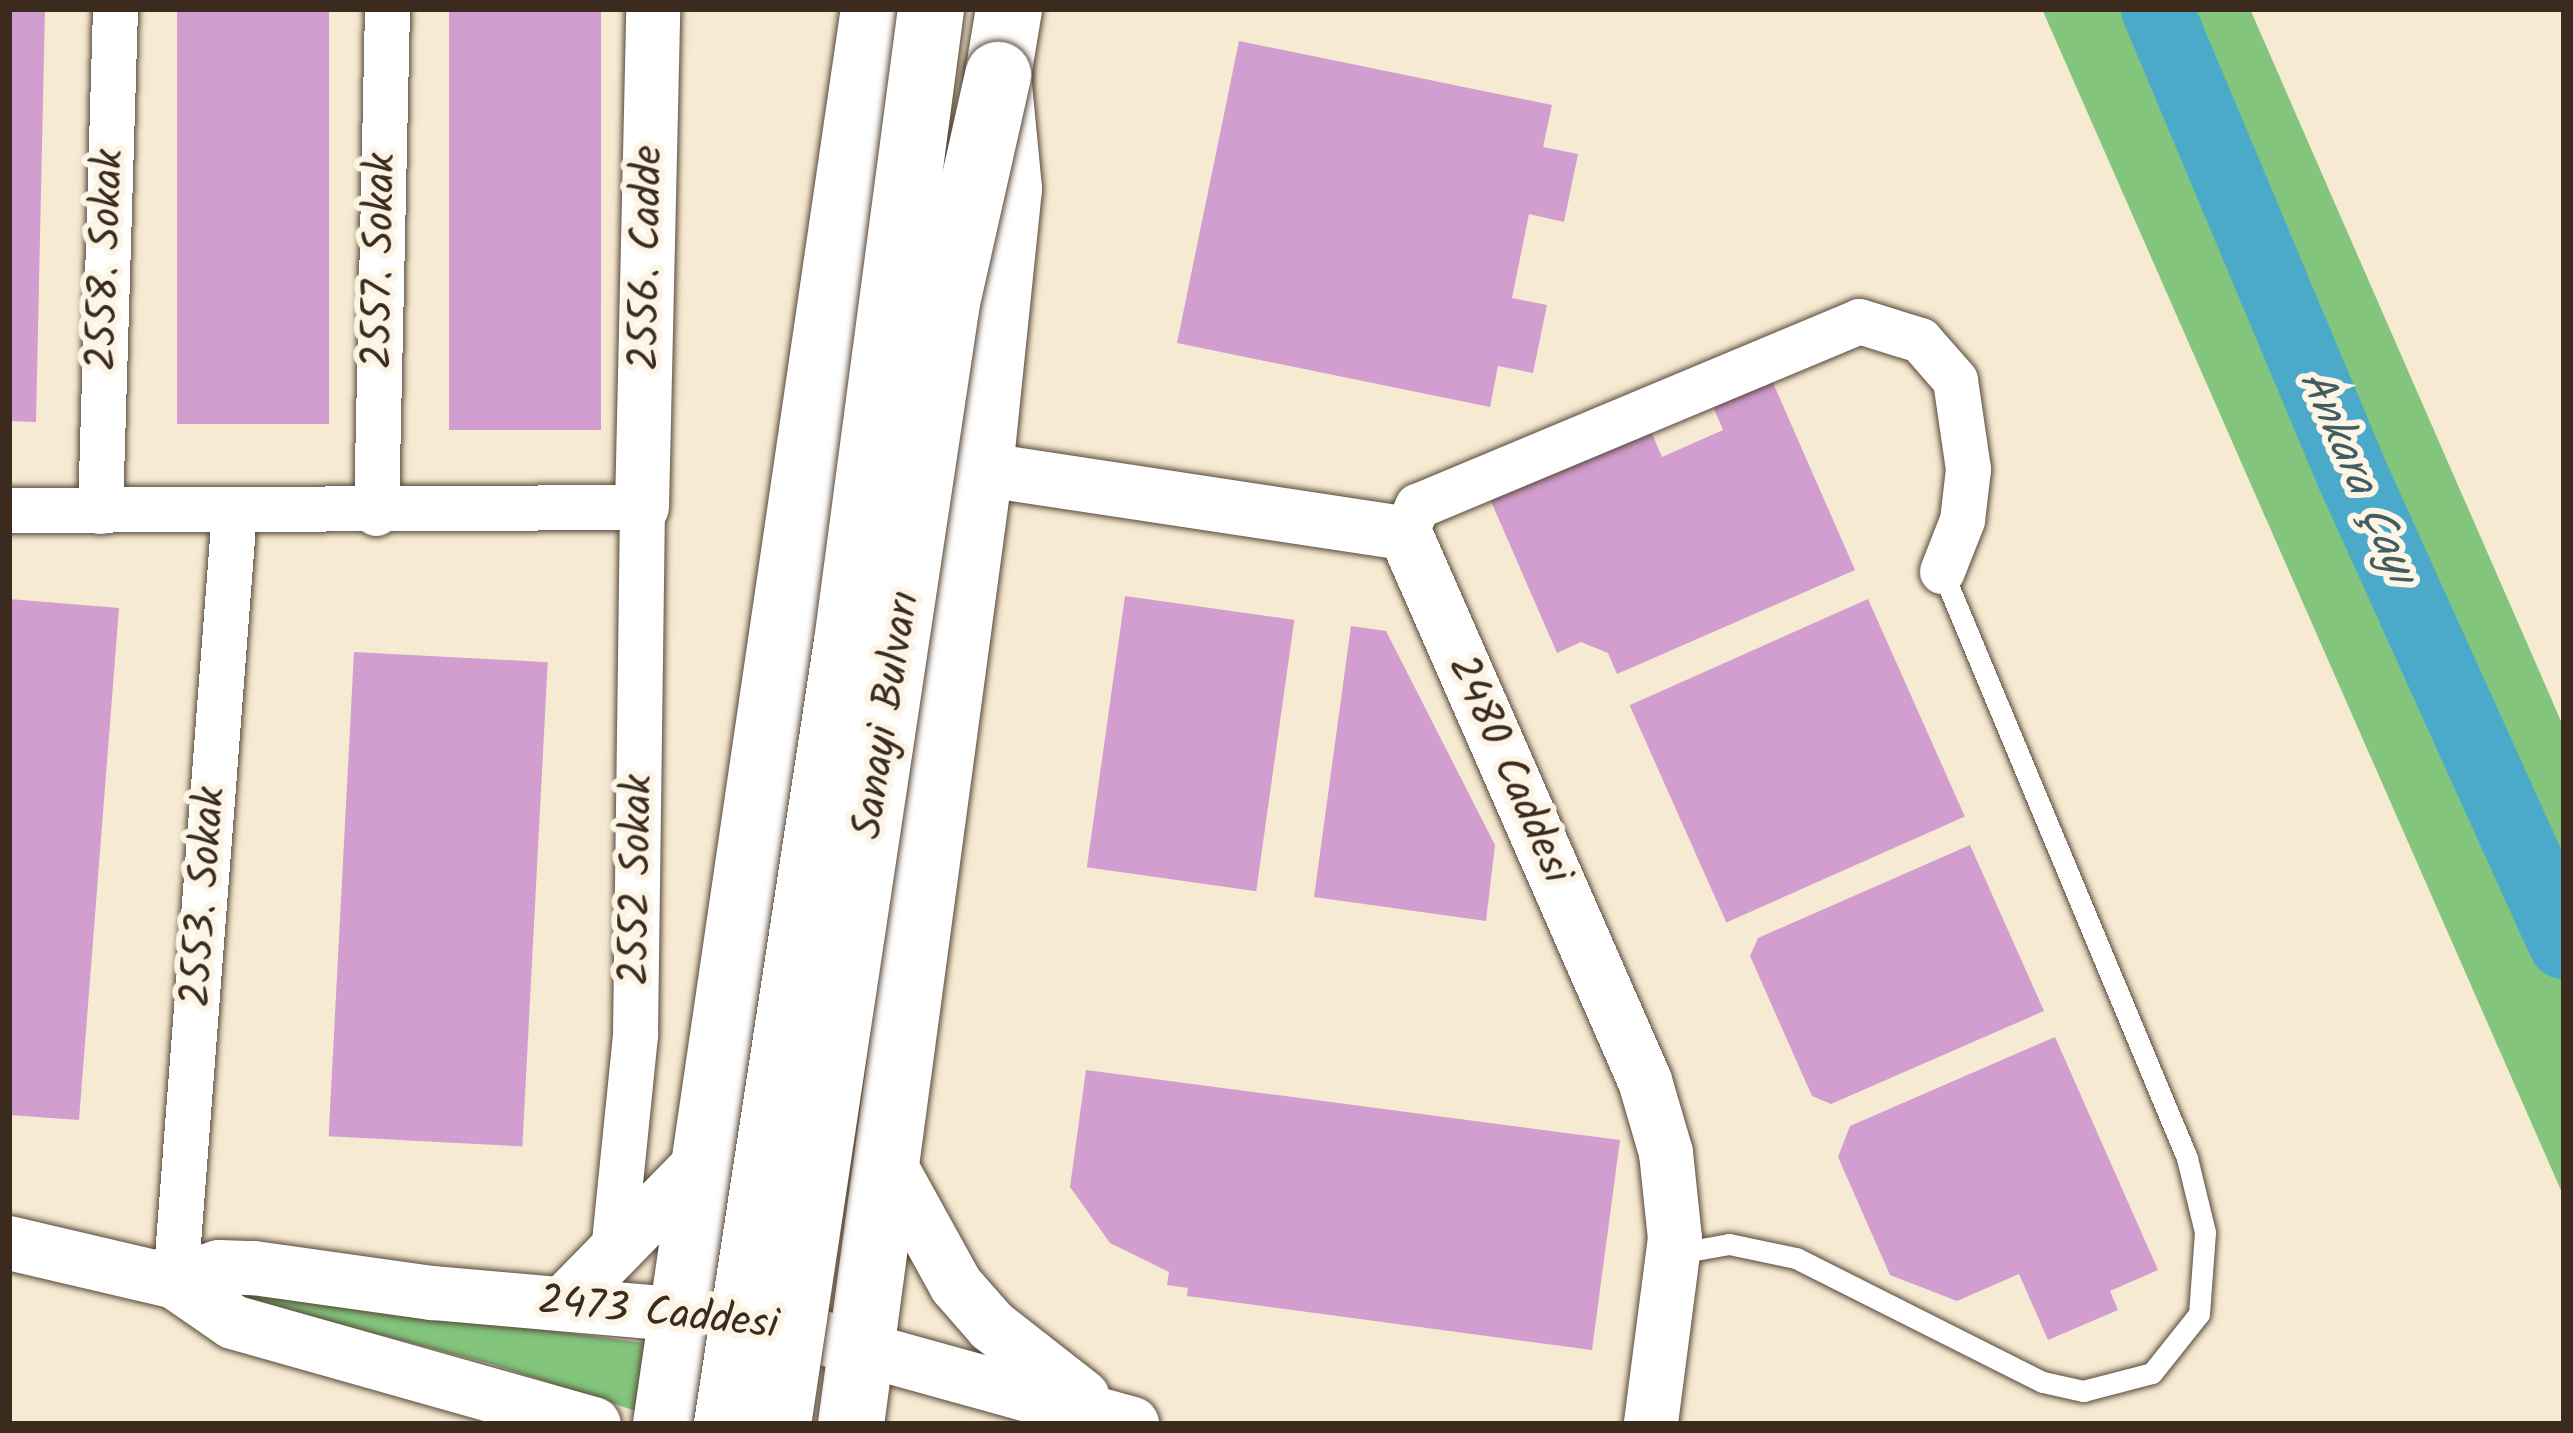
<!DOCTYPE html>
<html>
<head>
<meta charset="utf-8">
<style>
	body { margin:0 }
	#map { position:relative; width:2573px; height:1433px; overflow:hidden; background:#f7ead2; font-family:Kalam,sans-serif }
	div>[style] { position:absolute }
	.green>* { inset:0; background:#83c57d }
	.river>* { height:72px; margin:-36px; padding:0 36px; transform-origin:36px; border-radius:36px; background:#4baac9 }
	.building>* { inset:0; background:#d19ecf; transform-origin:0 0 }
	.roads { filter:drop-shadow(0 0 3px #574739) drop-shadow(0 0 3px #574739) }
	.service>* { height:21px; margin:-10.5px; padding:0 10.5px; transform-origin:10.5px; border-radius:10.5px; background:#fff }
	.minor>* { height:45px; margin:-22.5px; padding:0 22.5px; transform-origin:22.5px; border-radius:22.5px; background:#fff }
	.tertiary>* { height:54px; margin:-27px; padding:0 27px; transform-origin:27px; border-radius:27px; background:#fff }
	.primary>* { height:66px; margin:-33px; padding:0 33px; transform-origin:33px; border-radius:33px; background:#fff }
	.bridges { filter:drop-shadow(0 0 3px #574739) drop-shadow(0 0 3px #574739) }
	.primary-bridge>* { height:66px; margin:-33px; padding:0 33px; transform-origin:33px; border-radius:33px; background:#fff }
	span { translate:-50% -50%; white-space:nowrap; text-align:center; line-height:1.15; -webkit-text-stroke:12px #fcf5e5; paint-order:stroke }
	.street-label { font-size:42px; color:#3b2a1e }
	.water-label { font-size:45px; color:#415d62; font-style:italic }
	.frame { position:absolute; inset:0; border:12px solid #3b2a1e; pointer-events:none }
</style>
</head>
<body>
<div id="map">
	<div class="green">
		<i style="clip-path:polygon(2042px 9px,2250px 9px,2564px 728px,2564px 1197px)"></i>
		<i style="clip-path:polygon(226px 1287px,651px 1344px,645px 1414px,495px 1365px,225px 1294px)"></i>
	</div>
	<div class="river">
		<i style="left:2157px;top:9px;width:504px;rotate:67.25deg"></i>
		<i style="left:2352px;top:474px;width:515px;rotate:65.68deg"></i>
	</div>
	<div class="building">
		<i style="clip-path:polygon(9px 9px,45px 9px,36px 422px,9px 421px)"></i>
		<i style="left:177px;top:9px;width:152px;height:415px"></i>
		<i style="left:449px;top:9px;width:152px;height:421px"></i>
		<i style="clip-path:polygon(1239px 41px,1552px 105px,1543px 147px,1578px 154px,1564px 222px,1529px 214px,1512px 298px,1547px 305px,1533px 373px,1498px 366px,1490px 407px,1177px 343px)"></i>
		<i style="clip-path:polygon(1770px 376px,1855px 570px,1617px 674px,1608px 653px,1581px 642px,1557px 653px,1490px 499px,1650px 429px,1662px 457px,1723px 430px,1711px 402px)"></i>
		<i style="left:1125px;top:596px;width:171px;height:274px;rotate:8deg"></i>
		<i style="clip-path:polygon(9px 599px,119px 608px,79px 1120px,9px 1115px)"></i>
		<i style="left:1868px;top:599px;width:238px;height:261px;rotate:66deg"></i>
		<i style="clip-path:polygon(1351px 626px,1386px 631px,1495px 845px,1486px 921px,1314px 897px)"></i>
		<i style="left:354px;top:652px;width:194px;height:485px;rotate:3deg"></i>
		<i style="clip-path:polygon(1970px 845px,2044px 1011px,1831px 1104px,1812px 1096px,1750px 956px,1758px 938px)"></i>
		<i style="clip-path:polygon(2055px 1037px,2158px 1270px,2110px 1291px,2118px 1310px,2048px 1340px,2019px 1274px,1957px 1301px,1890px 1275px,1838px 1157px,1850px 1126px)"></i>
		<i style="clip-path:polygon(1086px 1070px,1620px 1140px,1592px 1350px,1187px 1296px,1188px 1288px,1167px 1285px,1169px 1272px,1110px 1243px,1070px 1187px)"></i>
	</div>
	<div class="roads">
		<div class="service">
			<i style="left:1673px;top:1254px;width:57px;rotate:-10.1deg"></i>
			<i style="left:1729px;top:1244px;width:68px;rotate:11.8deg"></i>
			<i style="left:1796px;top:1258px;width:276px;rotate:26.7deg"></i>
			<i style="left:2043px;top:1382px;width:41px;rotate:12.7deg"></i>
			<i style="left:2083px;top:1391px;width:71px;rotate:-14.6deg"></i>
			<i style="left:2152px;top:1373px;width:75px;rotate:-51.5deg"></i>
			<i style="left:2199px;top:1314px;width:82px;rotate:-85.8deg"></i>
			<i style="left:2205px;top:1232px;width:76px;rotate:-103.7deg"></i>
			<i style="left:2187px;top:1158px;width:636px;rotate:-112.65deg"></i>
		</div>
		<div class="minor">
			<i style="left:9px;top:510px;width:633px;rotate:-0.27deg"></i>
			<i style="left:642px;top:507px;width:528px;rotate:90.76deg"></i>
			<i style="left:635px;top:1035px;width:217px;rotate:95.8deg"></i>
			<i style="left:100px;top:511px;width:502px;rotate:-88.29deg"></i>
			<i style="left:376px;top:513px;width:504px;rotate:-88.75deg"></i>
			<i style="left:1405px;top:533px;width:30px;rotate:-66deg"></i>
			<i style="left:1417px;top:506px;width:479px;rotate:-22.7deg"></i>
			<i style="left:1859px;top:321px;width:64px;rotate:17.3deg"></i>
			<i style="left:1920px;top:340px;width:53px;rotate:48.8deg"></i>
			<i style="left:1955px;top:380px;width:90px;rotate:81.7deg"></i>
			<i style="left:1968px;top:469px;width:51px;rotate:96.7deg"></i>
			<i style="left:1962px;top:520px;width:55px;rotate:111.4deg"></i>
			<i style="left:175px;top:1282px;width:772px;rotate:-85.62deg"></i>
		</div>
		<div class="tertiary">
			<i style="left:980px;top:469px;width:430px;rotate:8.6deg"></i>
			<i style="left:1405px;top:533px;width:598px;rotate:66.35deg"></i>
			<i style="left:1645px;top:1081px;width:75px;rotate:73.7deg"></i>
			<i style="left:1666px;top:1153px;width:85px;rotate:84deg"></i>
			<i style="left:1675px;top:1238px;width:188px;rotate:97.4deg"></i>
			<i style="left:642px;top:507px;width:498px;rotate:-88.7deg"></i>
			<i style="left:886px;top:1158px;width:145px;rotate:61.1deg"></i>
			<i style="left:956px;top:1285px;width:55px;rotate:48.7deg"></i>
			<i style="left:992px;top:1326px;width:115px;rotate:38deg"></i>
			<i style="left:9px;top:1243px;width:171px;rotate:13.2deg"></i>
			<i style="left:175px;top:1282px;width:70px;rotate:34.6deg"></i>
			<i style="left:233px;top:1322px;width:375px;rotate:15.8deg"></i>
			<i style="left:175px;top:1282px;width:46px;rotate:-18.8deg"></i>
			<i style="left:219px;top:1267px;width:35px;rotate:2deg"></i>
			<i style="left:254px;top:1268px;width:181px;rotate:8deg"></i>
			<i style="left:433px;top:1293px;width:333px;rotate:5deg"></i>
			<i style="left:765px;top:1322px;width:381px;rotate:15.5deg"></i>
			<i style="left:563px;top:1304px;width:200px;rotate:-45.6deg"></i>
		</div>
		<div class="primary">
			<i style="left:666px;top:1424px;width:1430px;rotate:-81.64deg"></i>
			<i style="left:851px;top:1424px;width:964px;rotate:-82.31deg"></i>
			<i style="left:980px;top:469px;width:281px;rotate:-84.1deg"></i>
			<i style="left:1009px;top:189px;width:115px;rotate:-95.5deg"></i>
			<i style="left:998px;top:75px;width:67px;rotate:-80.5deg"></i>
		</div>
	</div>
	<div class="bridges">
		<div class="primary-bridge">
			<i style="left:727px;top:1424px;width:791px;rotate:-81.28deg"></i>
			<i style="left:847px;top:642px;width:639px;rotate:-82.44deg"></i>
			<i style="left:778px;top:1424px;width:1135px;rotate:-81.43deg"></i>
			<i style="left:947px;top:302px;width:233px;rotate:-77.3deg"></i>
		</div>
	</div>
	<div class="street-label">
		<span style="left:648px;top:258px;rotate:-89deg">2556. Cadde</span>
		<span style="left:107px;top:260px;rotate:-88deg">2558. Sokak</span>
		<span style="left:381px;top:261px;rotate:-89deg">2557. Sokak</span>
		<span style="left:888px;top:715px;rotate:-81deg">Sanayi Bulvarı</span>
		<span style="left:1508px;top:770px;rotate:66deg">2480 Caddesi</span>
		<span style="left:638px;top:880px;rotate:-89deg">2552 Sokak</span>
		<span style="left:205px;top:897px;rotate:-86deg">2553. Sokak</span>
		<span style="left:658px;top:1314px;rotate:6deg">2473 Caddesi</span>
	</div>
	<div class="water-label">
		<span style="left:2356px;top:478px;rotate:66deg">Ankara Çayı</span>
	</div>
	<div class="frame"></div>
</div>
</body>
</html>
